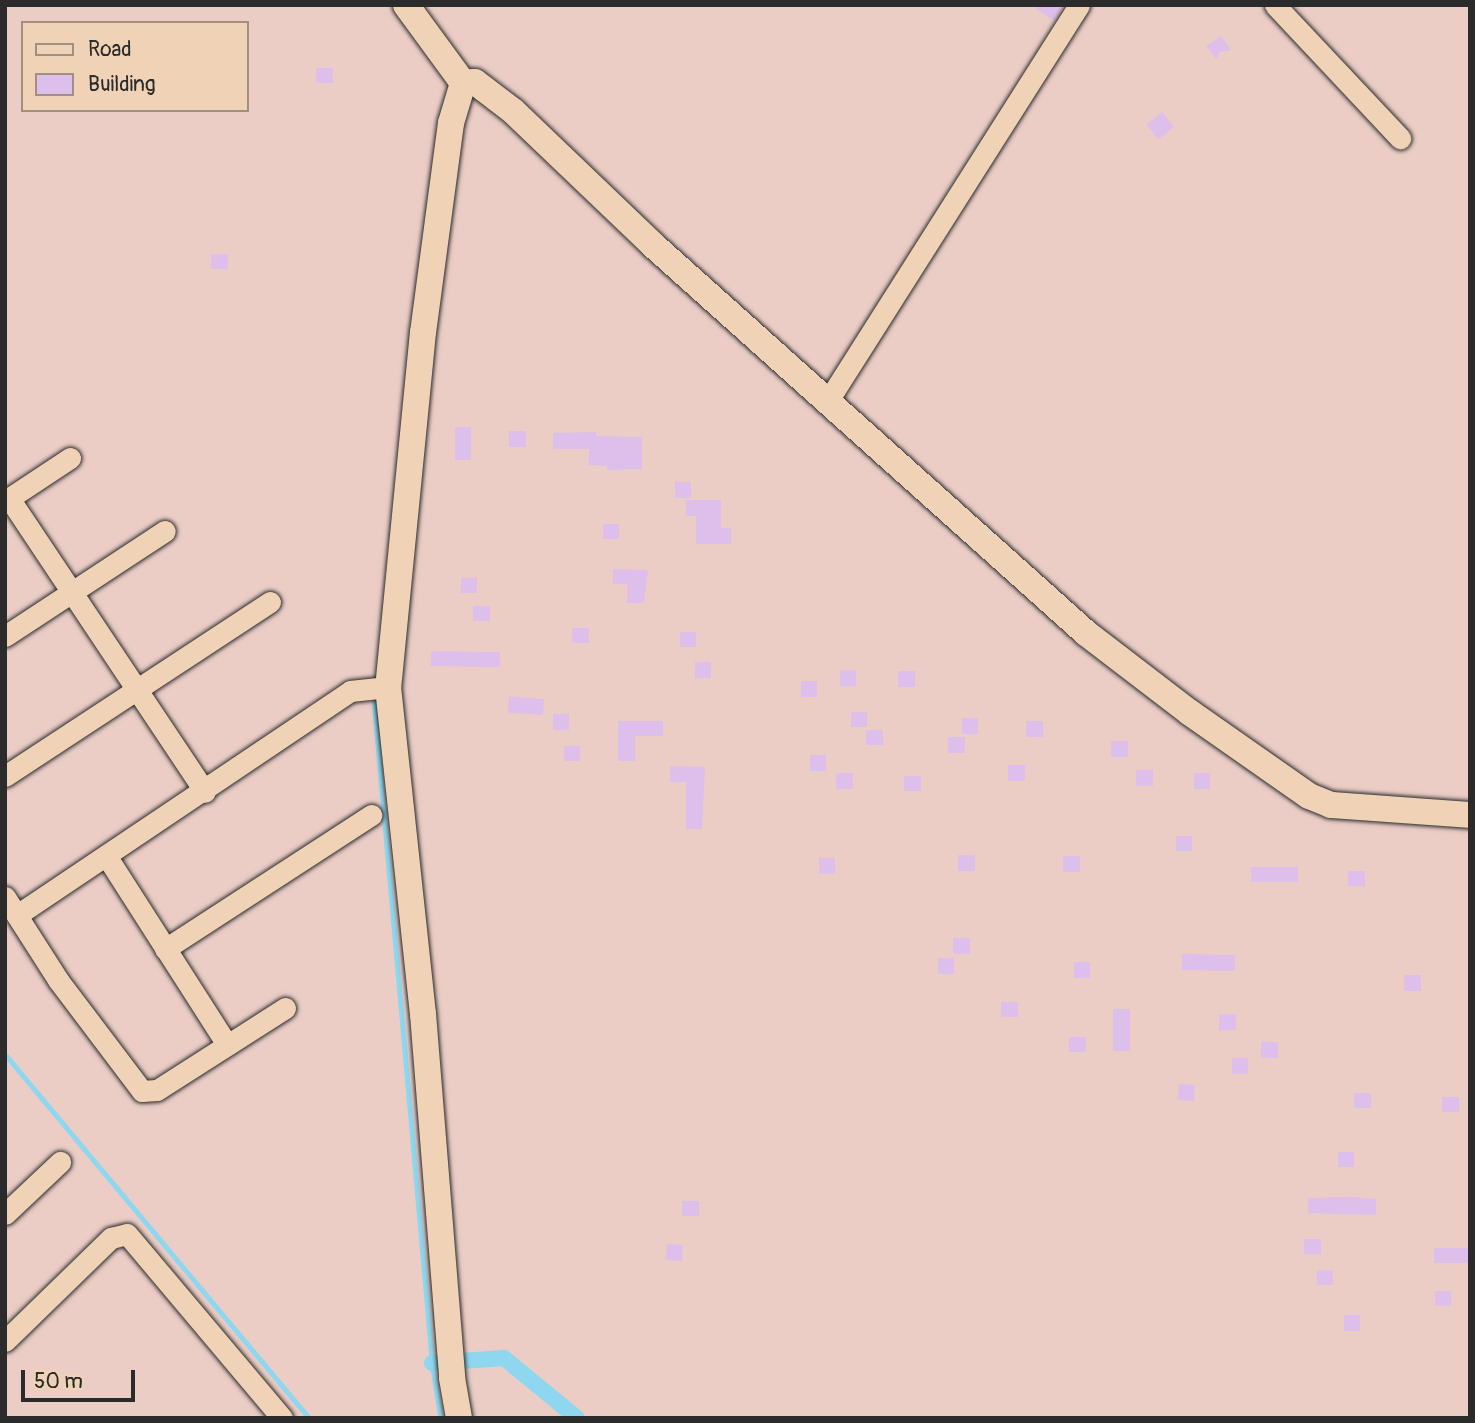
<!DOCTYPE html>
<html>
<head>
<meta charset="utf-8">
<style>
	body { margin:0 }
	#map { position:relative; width:1475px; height:1423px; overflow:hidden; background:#ebcdc6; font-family:Pangolin,sans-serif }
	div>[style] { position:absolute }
	.stream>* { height:4.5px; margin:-2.25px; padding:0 2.25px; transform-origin:2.25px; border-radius:2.25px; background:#8ed7ef }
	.canal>* { height:16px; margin:-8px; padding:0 8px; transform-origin:8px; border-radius:8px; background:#8ed7ef }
	.building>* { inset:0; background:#debeea; transform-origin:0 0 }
	.roads { filter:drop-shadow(0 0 2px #2b2b2b) drop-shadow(0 0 2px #2b2b2b) }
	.minor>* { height:21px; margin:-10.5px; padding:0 10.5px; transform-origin:10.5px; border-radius:10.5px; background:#f0d3b6 }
	.major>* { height:26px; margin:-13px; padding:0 13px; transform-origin:13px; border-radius:13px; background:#f0d3b6 }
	span { translate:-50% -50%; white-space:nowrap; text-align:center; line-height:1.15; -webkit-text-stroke:6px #f0d3b6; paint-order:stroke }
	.frame { position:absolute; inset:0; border:7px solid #2b2b2b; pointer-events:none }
	.legend { position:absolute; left:21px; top:21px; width:228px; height:91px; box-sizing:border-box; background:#f0d3b6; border:2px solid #a1907e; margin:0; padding:9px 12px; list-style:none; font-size:21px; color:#2b2b2b }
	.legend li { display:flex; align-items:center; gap:14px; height:35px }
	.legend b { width:35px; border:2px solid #a1907e }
	.scale { position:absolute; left:21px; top:1370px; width:114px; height:32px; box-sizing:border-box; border:4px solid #2b2b2b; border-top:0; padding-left:9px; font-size:21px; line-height:24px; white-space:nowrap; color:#2b2b2b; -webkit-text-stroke:5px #f0d3b6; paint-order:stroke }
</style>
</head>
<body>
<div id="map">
	<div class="stream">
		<i style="left:374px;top:699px;width:673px;rotate:84.97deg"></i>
		<i style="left:433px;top:1369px;width:50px;rotate:80.7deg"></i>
		<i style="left:5px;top:1054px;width:474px;rotate:50.1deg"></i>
	</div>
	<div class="canal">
		<i style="left:432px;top:1363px;width:72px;rotate:-4deg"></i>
		<i style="left:504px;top:1358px;width:94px;rotate:39.4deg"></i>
	</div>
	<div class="building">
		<i style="clip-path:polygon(1031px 5px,1063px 5px,1054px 21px)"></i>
		<i style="clip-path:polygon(1221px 36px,1231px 50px,1220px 52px,1216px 59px,1206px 46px)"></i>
		<i style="left:316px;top:68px;width:17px;height:15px"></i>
		<i style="left:1162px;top:112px;width:19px;height:20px;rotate:51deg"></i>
		<i style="left:211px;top:254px;width:17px;height:15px"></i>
		<i style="left:455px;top:427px;width:16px;height:33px"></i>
		<i style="left:509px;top:431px;width:17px;height:16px"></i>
		<i style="clip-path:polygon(596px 432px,596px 436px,642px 437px,642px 469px,607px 470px,607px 466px,589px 465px,589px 449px,553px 449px,553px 433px)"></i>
		<i style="left:675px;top:482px;width:16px;height:16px"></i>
		<i style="clip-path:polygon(686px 500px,721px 500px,721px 528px,731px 528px,731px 544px,696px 544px,696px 516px,686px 516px)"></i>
		<i style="left:603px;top:524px;width:16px;height:15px"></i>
		<i style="clip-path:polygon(613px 569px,648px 570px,644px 603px,627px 603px,627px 584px,613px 584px)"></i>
		<i style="left:461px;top:578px;width:16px;height:15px"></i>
		<i style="left:473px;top:606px;width:17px;height:15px"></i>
		<i style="left:572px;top:628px;width:17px;height:15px"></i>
		<i style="left:680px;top:632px;width:16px;height:15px"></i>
		<i style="left:431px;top:651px;width:69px;height:15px;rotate:1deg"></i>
		<i style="left:695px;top:662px;width:16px;height:16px"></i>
		<i style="left:840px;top:670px;width:16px;height:16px"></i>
		<i style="left:898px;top:671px;width:17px;height:16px"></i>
		<i style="left:801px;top:681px;width:16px;height:16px"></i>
		<i style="left:544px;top:699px;width:16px;height:35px;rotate:94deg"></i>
		<i style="left:851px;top:712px;width:16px;height:15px"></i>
		<i style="left:553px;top:714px;width:16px;height:16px"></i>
		<i style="left:962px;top:718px;width:16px;height:16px"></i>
		<i style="clip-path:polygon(618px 721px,663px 721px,663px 736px,635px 736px,635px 761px,618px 761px)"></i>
		<i style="left:1026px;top:721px;width:17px;height:16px"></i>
		<i style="left:866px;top:730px;width:17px;height:15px"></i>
		<i style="left:948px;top:737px;width:17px;height:16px"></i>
		<i style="left:1111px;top:741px;width:17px;height:16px"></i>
		<i style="left:564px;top:746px;width:16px;height:15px"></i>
		<i style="left:810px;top:755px;width:16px;height:16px"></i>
		<i style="left:1008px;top:765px;width:17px;height:16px"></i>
		<i style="clip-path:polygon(670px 766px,705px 767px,702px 829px,686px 829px,686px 782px,670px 782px)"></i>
		<i style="left:1136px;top:770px;width:17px;height:16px"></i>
		<i style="left:836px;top:773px;width:17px;height:16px"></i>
		<i style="left:1194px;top:773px;width:16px;height:16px"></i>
		<i style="left:904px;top:776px;width:17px;height:15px"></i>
		<i style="left:1176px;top:836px;width:16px;height:15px"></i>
		<i style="left:958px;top:855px;width:17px;height:16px"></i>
		<i style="left:1063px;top:856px;width:17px;height:16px"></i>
		<i style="left:819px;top:858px;width:16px;height:16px"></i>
		<i style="left:1251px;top:867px;width:47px;height:15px"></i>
		<i style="left:1348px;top:871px;width:17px;height:15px"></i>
		<i style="left:953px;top:938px;width:17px;height:16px"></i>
		<i style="left:1182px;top:954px;width:53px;height:16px;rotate:1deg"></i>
		<i style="left:938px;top:958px;width:16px;height:16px"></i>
		<i style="left:1074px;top:962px;width:16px;height:16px"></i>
		<i style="left:1404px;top:975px;width:17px;height:16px"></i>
		<i style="left:1001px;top:1002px;width:17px;height:15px"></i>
		<i style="left:1113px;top:1009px;width:17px;height:42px"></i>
		<i style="left:1219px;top:1014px;width:17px;height:16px"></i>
		<i style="left:1069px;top:1037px;width:17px;height:15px"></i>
		<i style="left:1261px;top:1042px;width:17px;height:16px"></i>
		<i style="left:1232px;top:1058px;width:16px;height:16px"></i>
		<i style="left:1179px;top:1084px;width:16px;height:16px;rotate:4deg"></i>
		<i style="left:1354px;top:1093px;width:17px;height:15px"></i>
		<i style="left:1442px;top:1097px;width:17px;height:15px"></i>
		<i style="left:1338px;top:1152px;width:16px;height:15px"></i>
		<i style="clip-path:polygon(1350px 1197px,1376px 1199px,1376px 1215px,1308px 1213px,1308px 1198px)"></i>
		<i style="left:682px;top:1201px;width:17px;height:15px"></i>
		<i style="left:1304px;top:1239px;width:17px;height:15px"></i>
		<i style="left:667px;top:1244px;width:16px;height:16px;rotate:4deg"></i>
		<i style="left:1434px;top:1248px;width:34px;height:15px"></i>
		<i style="left:1317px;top:1270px;width:16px;height:15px"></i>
		<i style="left:1435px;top:1291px;width:16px;height:15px"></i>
		<i style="left:1344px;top:1315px;width:16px;height:16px"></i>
	</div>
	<div class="roads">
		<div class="minor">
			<i style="left:1275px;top:5px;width:183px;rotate:46.8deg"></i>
			<i style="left:829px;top:399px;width:467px;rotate:-57.6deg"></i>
			<i style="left:9px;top:498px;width:353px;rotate:56.3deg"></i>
			<i style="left:5px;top:501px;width:78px;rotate:-33.5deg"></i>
			<i style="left:5px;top:636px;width:191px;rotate:-33.3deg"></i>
			<i style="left:5px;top:776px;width:317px;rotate:-33.3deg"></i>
			<i style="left:107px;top:857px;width:223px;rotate:57.4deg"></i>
			<i style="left:5px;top:897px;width:98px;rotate:57.4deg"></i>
			<i style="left:58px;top:980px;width:139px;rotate:52.9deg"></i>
			<i style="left:142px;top:1091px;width:15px;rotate:-4deg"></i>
			<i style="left:157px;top:1090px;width:152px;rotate:-32.6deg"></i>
			<i style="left:17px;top:915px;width:401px;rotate:-33.9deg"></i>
			<i style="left:350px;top:691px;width:38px;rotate:-6deg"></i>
			<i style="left:165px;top:949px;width:246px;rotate:-33deg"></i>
			<i style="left:5px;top:1214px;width:76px;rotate:-43.4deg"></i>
			<i style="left:5px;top:1341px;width:148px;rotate:-44.2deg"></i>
			<i style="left:111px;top:1238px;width:16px;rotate:-14deg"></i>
			<i style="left:127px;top:1234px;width:241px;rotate:49.9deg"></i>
		</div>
		<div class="major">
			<i style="left:406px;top:5px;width:97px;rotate:53.8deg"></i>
			<i style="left:463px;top:83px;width:42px;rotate:106.7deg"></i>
			<i style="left:451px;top:123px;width:211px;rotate:97.6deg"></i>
			<i style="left:423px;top:332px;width:357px;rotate:95.6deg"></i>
			<i style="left:388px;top:687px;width:329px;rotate:83.9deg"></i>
			<i style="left:423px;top:1014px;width:365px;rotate:85.4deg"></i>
			<i style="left:452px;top:1378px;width:41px;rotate:80.1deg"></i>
			<i style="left:463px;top:83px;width:12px;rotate:-5deg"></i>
			<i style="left:475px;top:82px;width:48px;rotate:37.3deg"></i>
			<i style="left:513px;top:111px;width:194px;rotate:43.7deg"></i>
			<i style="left:653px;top:245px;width:581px;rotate:41.86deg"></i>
			<i style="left:1086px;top:633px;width:130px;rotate:37.5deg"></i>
			<i style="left:1189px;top:712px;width:146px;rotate:35deg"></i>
			<i style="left:1309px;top:796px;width:24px;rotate:22deg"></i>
			<i style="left:1331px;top:805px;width:139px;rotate:4.1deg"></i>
		</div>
	</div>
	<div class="frame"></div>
	<ul class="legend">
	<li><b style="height:9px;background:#f0d3b6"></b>Road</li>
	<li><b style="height:19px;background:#debeea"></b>Building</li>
	</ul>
	<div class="scale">50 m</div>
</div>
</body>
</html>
